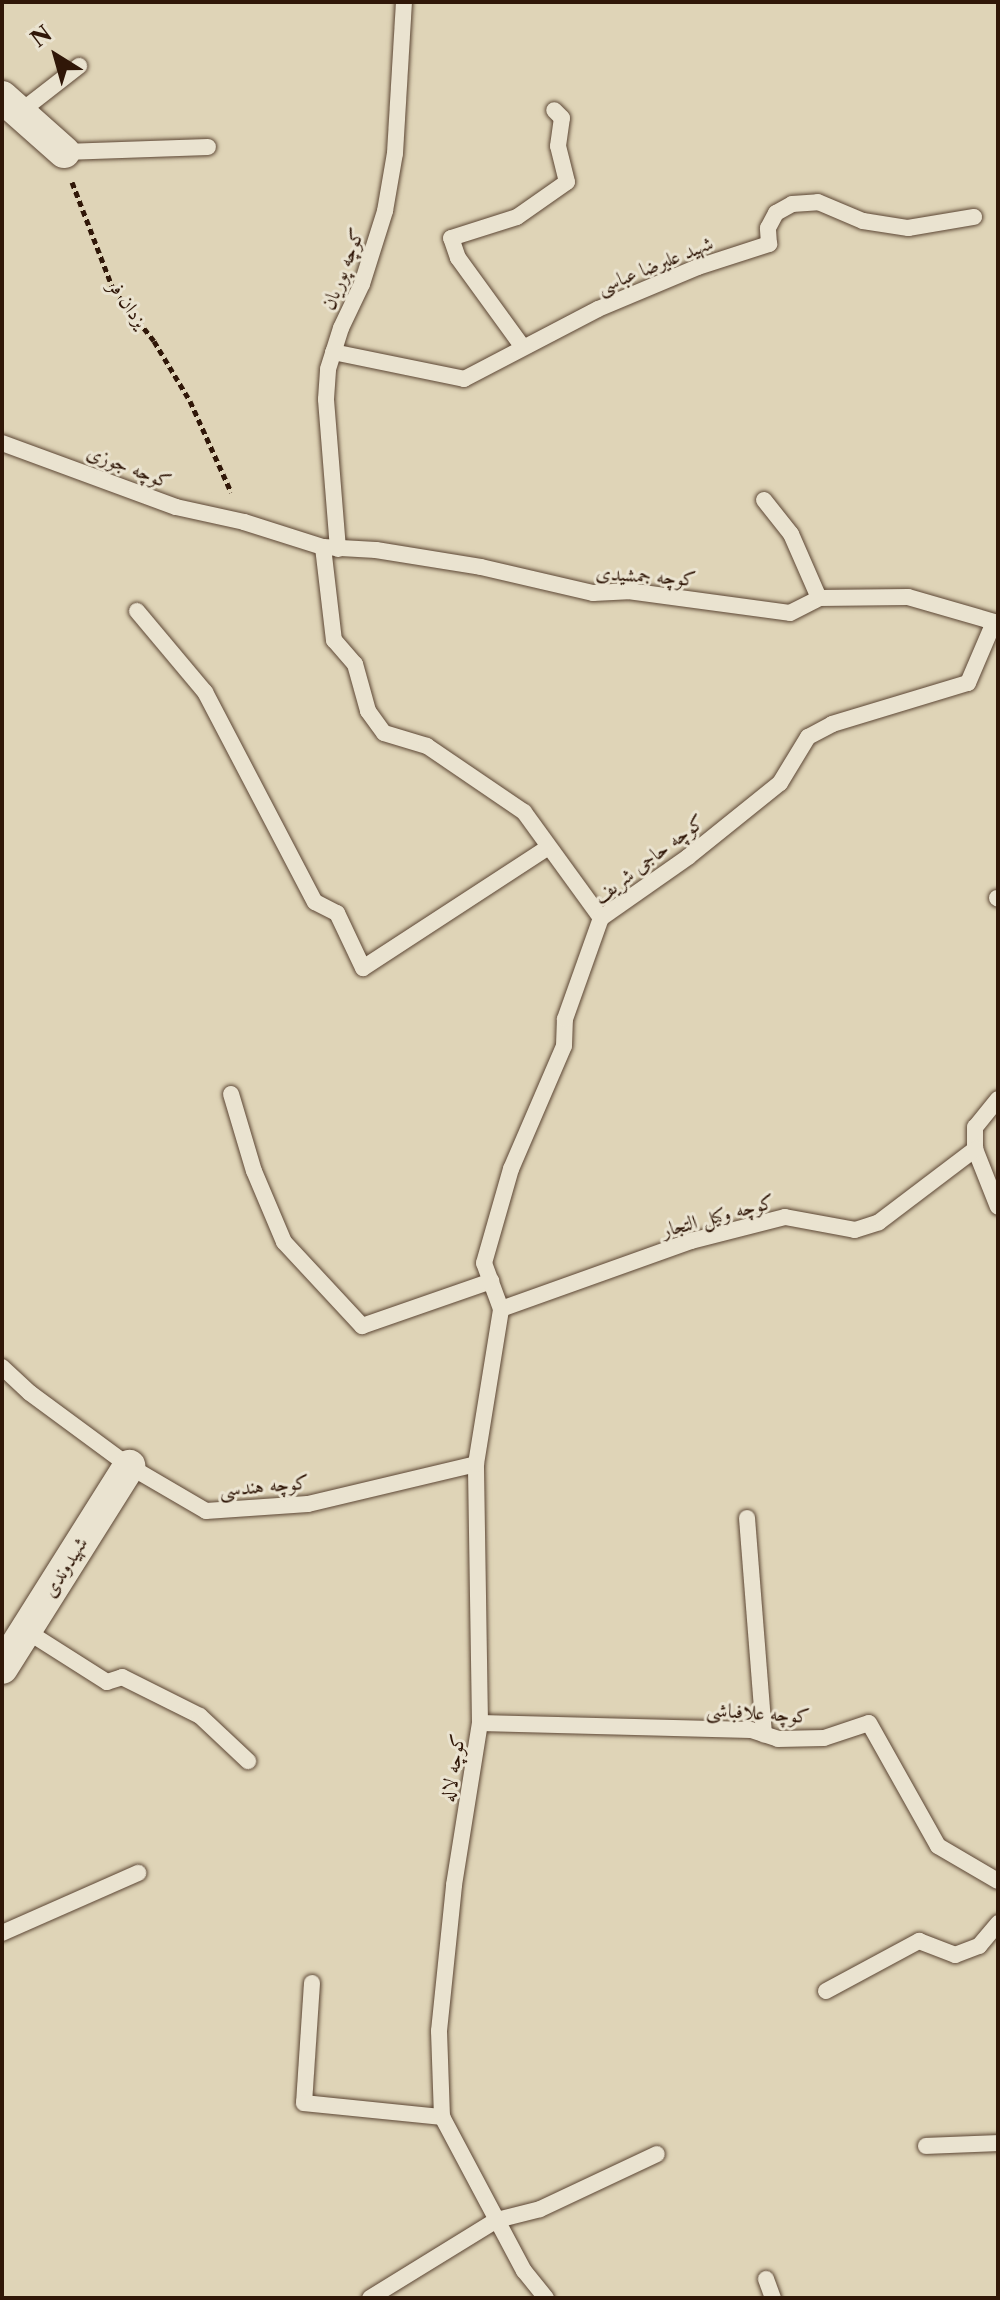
<!DOCTYPE html>
<html>
<head>
<meta charset="utf-8">
<style>
	body { margin:0 }
	#map { position:relative; width:1000px; height:2300px; overflow:hidden; background:#dfd4b7; font-family:"Libre Caslon Text",Amiri,serif }
	div>[style] { position:absolute }
	.path>* { height:5px; margin-top:-2.5px; transform-origin:0; background:repeating-linear-gradient(90deg,#301708 0 6px,transparent 0 10px) }
	.roads { filter:drop-shadow(0 0 2px #5c4634) drop-shadow(0 0 2px #5c4634) }
	.service>* { height:16px; margin:-8px; padding:0 8px; transform-origin:8px; border-radius:8px; background:#eae3d0 }
	.minor>* { height:32px; margin:-16px; padding:0 16px; transform-origin:16px; border-radius:16px; background:#eae3d0 }
	span { translate:-50% -50%; white-space:nowrap; text-align:center; line-height:1.15; -webkit-text-stroke:6px #eae3d0; paint-order:stroke }
	.street-label { font-size:20px; color:#301708 }
	.frame { position:absolute; inset:0; border:4px solid #301708; pointer-events:none }
	.north { position:absolute; left:16px; top:16px; width:80px; height:80px; -webkit-text-stroke:6px #eae3d0; paint-order:stroke; rotate:323deg; font-size:22px; font-weight:700; line-height:32px; text-align:center; color:#301708 }
	.north::after { content:''; display:block; margin:auto; width:28px; height:36px; background:#301708; clip-path:polygon(50% 0,100% 100%,50% 72%,0 100%) }
</style>
</head>
<body>
<div id="map">
	<div class="path">
		<i style="left:72px;top:182px;width:115px;rotate:69deg"></i>
		<i style="left:113px;top:289px;width:66px;rotate:51.7deg"></i>
		<i style="left:154px;top:341px;width:70px;rotate:59deg"></i>
		<i style="left:190px;top:401px;width:100px;rotate:65.7deg"></i>
	</div>
	<div class="roads">
		<div class="service">
			<i style="left:20px;top:112px;width:75px;rotate:-37.9deg"></i>
			<i style="left:64px;top:152px;width:144px;rotate:-2deg"></i>
			<i style="left:522px;top:346px;width:109px;rotate:-126deg"></i>
			<i style="left:458px;top:258px;width:21px;rotate:-109deg"></i>
			<i style="left:451px;top:238px;width:69px;rotate:-17.7deg"></i>
			<i style="left:517px;top:217px;width:61px;rotate:-35deg"></i>
			<i style="left:567px;top:182px;width:37px;rotate:-104deg"></i>
			<i style="left:558px;top:146px;width:28px;rotate:-82deg"></i>
			<i style="left:562px;top:118px;width:11px;rotate:-135deg"></i>
			<i style="left:333px;top:352px;width:134px;rotate:11.6deg"></i>
			<i style="left:464px;top:379px;width:151px;rotate:-27.6deg"></i>
			<i style="left:598px;top:309px;width:108px;rotate:-22.8deg"></i>
			<i style="left:698px;top:267px;width:75px;rotate:-17.9deg"></i>
			<i style="left:769px;top:244px;width:16px;rotate:-94deg"></i>
			<i style="left:768px;top:228px;width:17px;rotate:-62deg"></i>
			<i style="left:776px;top:213px;width:18px;rotate:-29deg"></i>
			<i style="left:792px;top:204px;width:26px;rotate:-4deg"></i>
			<i style="left:818px;top:202px;width:49px;rotate:22.9deg"></i>
			<i style="left:863px;top:221px;width:46px;rotate:8.8deg"></i>
			<i style="left:908px;top:228px;width:67px;rotate:-9.5deg"></i>
			<i style="left:2px;top:443px;width:185px;rotate:20.2deg"></i>
			<i style="left:176px;top:507px;width:70px;rotate:12.4deg"></i>
			<i style="left:244px;top:522px;width:83px;rotate:17.6deg"></i>
			<i style="left:323px;top:547px;width:53px;rotate:3.2deg"></i>
			<i style="left:376px;top:550px;width:106px;rotate:9.2deg"></i>
			<i style="left:481px;top:567px;width:115px;rotate:13.1deg"></i>
			<i style="left:593px;top:593px;width:35px;rotate:-3deg"></i>
			<i style="left:628px;top:591px;width:163px;rotate:7.7deg"></i>
			<i style="left:790px;top:613px;width:33px;rotate:-27deg"></i>
			<i style="left:819px;top:598px;width:89px;rotate:-0.6deg"></i>
			<i style="left:908px;top:597px;width:94px;rotate:16.1deg"></i>
			<i style="left:764px;top:500px;width:43px;rotate:51.5deg"></i>
			<i style="left:791px;top:534px;width:70px;rotate:66.4deg"></i>
			<i style="left:323px;top:547px;width:94px;rotate:83.3deg"></i>
			<i style="left:334px;top:640px;width:32px;rotate:49deg"></i>
			<i style="left:355px;top:664px;width:49px;rotate:74.5deg"></i>
			<i style="left:368px;top:711px;width:27px;rotate:54deg"></i>
			<i style="left:384px;top:733px;width:45px;rotate:16.8deg"></i>
			<i style="left:427px;top:746px;width:117px;rotate:34.2deg"></i>
			<i style="left:524px;top:812px;width:131px;rotate:54deg"></i>
			<i style="left:338px;top:549px;width:150px;rotate:-94.6deg"></i>
			<i style="left:326px;top:399px;width:30px;rotate:-86deg"></i>
			<i style="left:328px;top:369px;width:43px;rotate:-72.4deg"></i>
			<i style="left:341px;top:328px;width:49px;rotate:-64.5deg"></i>
			<i style="left:362px;top:284px;width:77px;rotate:-72.5deg"></i>
			<i style="left:385px;top:211px;width:59px;rotate:-80.2deg"></i>
			<i style="left:395px;top:153px;width:151px;rotate:-86.6deg"></i>
			<i style="left:137px;top:611px;width:106px;rotate:50deg"></i>
			<i style="left:205px;top:692px;width:237px;rotate:62.4deg"></i>
			<i style="left:315px;top:902px;width:25px;rotate:27deg"></i>
			<i style="left:337px;top:913px;width:61px;rotate:64.7deg"></i>
			<i style="left:363px;top:968px;width:220px;rotate:-33.1deg"></i>
			<i style="left:997px;top:898px;width:1px;rotate:45deg"></i>
			<i style="left:231px;top:1094px;width:80px;rotate:73.4deg"></i>
			<i style="left:254px;top:1171px;width:77px;rotate:67.1deg"></i>
			<i style="left:284px;top:1242px;width:115px;rotate:47.1deg"></i>
			<i style="left:362px;top:1326px;width:137px;rotate:-19.2deg"></i>
			<i style="left:998px;top:1099px;width:36px;rotate:129deg"></i>
			<i style="left:975px;top:1127px;width:22px;rotate:90deg"></i>
			<i style="left:975px;top:1149px;width:62px;rotate:68.4deg"></i>
			<i style="left:501px;top:1309px;width:202px;rotate:-19.7deg"></i>
			<i style="left:691px;top:1241px;width:97px;rotate:-14.3deg"></i>
			<i style="left:785px;top:1217px;width:71px;rotate:10.5deg"></i>
			<i style="left:855px;top:1230px;width:25px;rotate:-18deg"></i>
			<i style="left:879px;top:1222px;width:121px;rotate:-37.2deg"></i>
			<i style="left:2px;top:1367px;width:38px;rotate:43deg"></i>
			<i style="left:30px;top:1393px;width:123px;rotate:36.4deg"></i>
			<i style="left:129px;top:1466px;width:89px;rotate:30.3deg"></i>
			<i style="left:206px;top:1511px;width:102px;rotate:-3.9deg"></i>
			<i style="left:308px;top:1504px;width:173px;rotate:-13.4deg"></i>
			<i style="left:747px;top:1518px;width:217px;rotate:85.5deg"></i>
			<i style="left:25px;top:1630px;width:97px;rotate:32.4deg"></i>
			<i style="left:107px;top:1682px;width:16px;rotate:-18deg"></i>
			<i style="left:122px;top:1677px;width:87px;rotate:26.6deg"></i>
			<i style="left:200px;top:1716px;width:66px;rotate:43.2deg"></i>
			<i style="left:480px;top:1723px;width:271px;rotate:1.5deg"></i>
			<i style="left:751px;top:1730px;width:28px;rotate:18deg"></i>
			<i style="left:778px;top:1739px;width:46px;rotate:-1.2deg"></i>
			<i style="left:824px;top:1738px;width:47px;rotate:-18.4deg"></i>
			<i style="left:869px;top:1723px;width:141px;rotate:60.7deg"></i>
			<i style="left:938px;top:1846px;width:69px;rotate:30.3deg"></i>
			<i style="left:2px;top:1933px;width:149px;rotate:-23.8deg"></i>
			<i style="left:312px;top:1983px;width:120px;rotate:93.8deg"></i>
			<i style="left:304px;top:2103px;width:139px;rotate:5.8deg"></i>
			<i style="left:826px;top:1991px;width:106px;rotate:-28.3deg"></i>
			<i style="left:919px;top:1941px;width:39px;rotate:21deg"></i>
			<i style="left:955px;top:1955px;width:26px;rotate:-21deg"></i>
			<i style="left:979px;top:1946px;width:30px;rotate:-50deg"></i>
			<i style="left:926px;top:2146px;width:72px;rotate:-2.4deg"></i>
			<i style="left:766px;top:2279px;width:20px;rotate:70deg"></i>
			<i style="left:370px;top:2298px;width:149px;rotate:-31.6deg"></i>
			<i style="left:497px;top:2220px;width:44px;rotate:-14.3deg"></i>
			<i style="left:540px;top:2209px;width:129px;rotate:-25.2deg"></i>
			<i style="left:546px;top:2298px;width:35px;rotate:-129deg"></i>
			<i style="left:524px;top:2271px;width:174px;rotate:-118deg"></i>
			<i style="left:442px;top:2117px;width:86px;rotate:-92deg"></i>
			<i style="left:439px;top:2031px;width:147px;rotate:-84.1deg"></i>
			<i style="left:454px;top:1885px;width:164px;rotate:-80.9deg"></i>
			<i style="left:480px;top:1723px;width:259px;rotate:-90.9deg"></i>
			<i style="left:476px;top:1464px;width:157px;rotate:-80.8deg"></i>
			<i style="left:501px;top:1309px;width:49px;rotate:-110.3deg"></i>
			<i style="left:484px;top:1263px;width:98px;rotate:-74deg"></i>
			<i style="left:511px;top:1169px;width:134px;rotate:-66.7deg"></i>
			<i style="left:564px;top:1046px;width:27px;rotate:-88deg"></i>
			<i style="left:565px;top:1019px;width:107px;rotate:-70.4deg"></i>
			<i style="left:601px;top:918px;width:106px;rotate:-35deg"></i>
			<i style="left:688px;top:857px;width:118px;rotate:-38.8deg"></i>
			<i style="left:780px;top:783px;width:54px;rotate:-58.7deg"></i>
			<i style="left:808px;top:737px;width:27px;rotate:-28deg"></i>
			<i style="left:832px;top:724px;width:142px;rotate:-16.8deg"></i>
			<i style="left:968px;top:683px;width:66px;rotate:-66.9deg"></i>
		</div>
		<div class="minor">
			<i style="left:2px;top:97px;width:83px;rotate:41.6deg"></i>
			<i style="left:2px;top:1668px;width:239px;rotate:-57.8deg"></i>
		</div>
	</div>
	<div class="street-label">
		<span style="left:655px;top:265px;rotate:-22deg">شهید علیرضا عباسی</span>
		<span style="left:343px;top:269px;rotate:-69deg">کوچه پوریان</span>
		<span style="left:128px;top:304px;rotate:56deg">یزدان فر</span>
		<span style="left:129px;top:467px;rotate:21deg">کوچه جوزی</span>
		<span style="left:646px;top:576px;rotate:4deg">کوچه جمشیدی</span>
		<span style="left:649px;top:859px;rotate:-37deg">کوچه حاجی شریف</span>
		<span style="left:718px;top:1216px;rotate:-15deg">کوچه وکیل التجار</span>
		<span style="left:264px;top:1486px;rotate:-5deg">کوچه هندسی</span>
		<span style="left:65px;top:1567px;rotate:-58deg">شهیدوندی</span>
		<span style="left:758px;top:1713px;rotate:4deg">کوچه علافباشی</span>
		<span style="left:453px;top:1768px;rotate:-81deg">کوچه لاله</span>
	</div>
	<div class="frame"></div>
	<div class="north">N</div>
</div>
</body>
</html>
